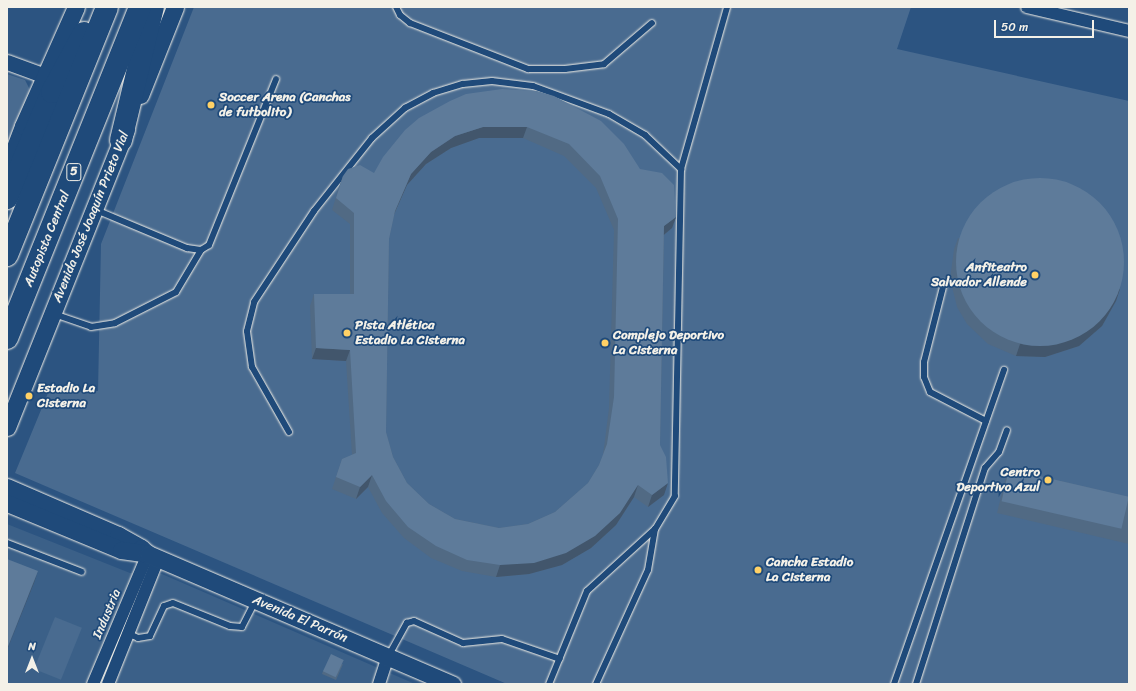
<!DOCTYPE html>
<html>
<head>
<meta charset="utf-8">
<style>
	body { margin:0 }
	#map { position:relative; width:1136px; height:691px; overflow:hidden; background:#2c5481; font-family:Sriracha,sans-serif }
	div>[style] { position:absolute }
	.built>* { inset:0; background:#3b6088 }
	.green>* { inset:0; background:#496b90; transform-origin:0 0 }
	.roads { filter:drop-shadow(0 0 1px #f4f1e8) drop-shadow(0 0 1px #f4f1e8) }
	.service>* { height:6px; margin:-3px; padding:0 3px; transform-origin:3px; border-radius:3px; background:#1f4a7a }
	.minor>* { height:12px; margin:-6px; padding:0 6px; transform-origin:6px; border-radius:6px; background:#1f4a7a }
	.tertiary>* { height:15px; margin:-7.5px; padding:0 7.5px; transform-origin:7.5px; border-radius:7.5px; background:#1f4a7a }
	.secondary>* { height:17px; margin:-8.5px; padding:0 8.5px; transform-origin:8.5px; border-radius:8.5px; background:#1f4a7a }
	.motorway>* { height:22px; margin:-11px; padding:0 11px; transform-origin:11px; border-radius:11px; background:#1f4a7a }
	.wall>* { inset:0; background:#516a84 }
	.shaded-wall>* { inset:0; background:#42566c }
	.building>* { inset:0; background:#5e7b9a; transform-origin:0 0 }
	.round { border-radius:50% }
	.dots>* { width:11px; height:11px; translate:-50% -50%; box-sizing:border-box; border:2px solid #1f4a7a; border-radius:50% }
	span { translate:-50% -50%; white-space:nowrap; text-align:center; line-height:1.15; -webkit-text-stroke:3.5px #1f4a7a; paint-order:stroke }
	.shield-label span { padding:1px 3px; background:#1f4a7a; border:1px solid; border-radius:3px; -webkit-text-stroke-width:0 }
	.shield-label { font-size:12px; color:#f4f1e8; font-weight:700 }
	.poi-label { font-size:13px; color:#f4f1e8; font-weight:700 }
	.left { translate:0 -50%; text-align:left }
	.right { translate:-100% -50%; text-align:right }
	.street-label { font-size:13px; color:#f4f1e8 }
	.frame { position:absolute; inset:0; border:8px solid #f4f1e8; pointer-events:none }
	.north { position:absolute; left:12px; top:639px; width:40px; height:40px; -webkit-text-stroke:3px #1f4a7a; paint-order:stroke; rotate:0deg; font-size:11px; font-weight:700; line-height:16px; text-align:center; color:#f4f1e8 }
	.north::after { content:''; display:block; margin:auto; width:14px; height:18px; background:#f4f1e8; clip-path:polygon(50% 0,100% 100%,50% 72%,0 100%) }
	.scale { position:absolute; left:994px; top:20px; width:100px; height:18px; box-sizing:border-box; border:2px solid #f4f1e8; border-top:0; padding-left:5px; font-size:12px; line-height:14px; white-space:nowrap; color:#f4f1e8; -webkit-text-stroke:3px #1f4a7a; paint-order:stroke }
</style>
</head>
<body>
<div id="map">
	<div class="built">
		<i style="clip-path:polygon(7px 524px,130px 573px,162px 574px,415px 684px,7px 684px)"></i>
	</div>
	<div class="green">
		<i style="clip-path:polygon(194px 7px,911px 7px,897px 49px,1129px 101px,1129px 684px,507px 684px,15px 473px,48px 393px,98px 391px,101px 244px)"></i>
		<i style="clip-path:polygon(7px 74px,25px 80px,31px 92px,7px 155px)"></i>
		<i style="left:55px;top:617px;width:29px;height:56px;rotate:22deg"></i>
	</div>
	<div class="roads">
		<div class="service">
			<i style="left:396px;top:7px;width:9px;rotate:63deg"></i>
			<i style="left:400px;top:15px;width:13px;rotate:39deg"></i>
			<i style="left:410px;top:23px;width:127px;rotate:21.3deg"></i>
			<i style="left:528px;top:69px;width:37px"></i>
			<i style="left:565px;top:69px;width:39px;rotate:-7deg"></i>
			<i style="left:604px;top:64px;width:63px;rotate:-40.5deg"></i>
			<i style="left:681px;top:169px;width:168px;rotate:-74.1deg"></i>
			<i style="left:96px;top:210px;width:99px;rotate:22.7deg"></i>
			<i style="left:187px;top:248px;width:14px;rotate:8deg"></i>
			<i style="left:201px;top:250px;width:9px;rotate:-32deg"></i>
			<i style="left:209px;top:245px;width:179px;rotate:-68deg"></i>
			<i style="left:944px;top:283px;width:81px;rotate:104.2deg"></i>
			<i style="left:924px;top:362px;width:15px;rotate:90deg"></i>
			<i style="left:924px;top:377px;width:16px;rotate:68deg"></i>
			<i style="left:930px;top:392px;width:63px;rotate:27.4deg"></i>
			<i style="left:54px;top:314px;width:39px;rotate:19deg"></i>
			<i style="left:91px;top:327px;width:24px;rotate:-9deg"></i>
			<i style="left:115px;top:323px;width:68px;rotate:-26.9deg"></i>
			<i style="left:176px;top:292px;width:49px;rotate:-59.2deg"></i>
			<i style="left:289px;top:432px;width:75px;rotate:-119.6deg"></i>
			<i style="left:252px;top:367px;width:36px;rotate:-98deg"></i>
			<i style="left:247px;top:331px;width:30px;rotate:-76deg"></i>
			<i style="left:254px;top:302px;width:109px;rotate:-56.6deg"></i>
			<i style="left:314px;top:211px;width:93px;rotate:-51.5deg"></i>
			<i style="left:372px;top:138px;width:45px;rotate:-42.3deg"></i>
			<i style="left:405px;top:108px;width:32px;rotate:-28deg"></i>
			<i style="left:433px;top:93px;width:31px;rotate:-17deg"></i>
			<i style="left:463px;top:84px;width:29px;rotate:-6deg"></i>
			<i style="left:492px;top:81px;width:41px;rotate:7deg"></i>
			<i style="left:533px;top:86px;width:81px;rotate:20.2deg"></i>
			<i style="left:609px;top:114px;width:42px;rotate:30.3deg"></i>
			<i style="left:645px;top:135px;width:50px;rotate:43.4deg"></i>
			<i style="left:681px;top:169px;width:327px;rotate:91.1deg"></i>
			<i style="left:675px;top:496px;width:39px;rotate:121deg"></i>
			<i style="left:655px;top:529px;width:92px;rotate:137.6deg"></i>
			<i style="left:587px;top:591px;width:100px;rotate:112.2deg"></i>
			<i style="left:7px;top:543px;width:80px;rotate:21.1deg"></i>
			<i style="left:127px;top:633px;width:12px;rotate:24deg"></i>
			<i style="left:138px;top:638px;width:12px;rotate:-9deg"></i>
			<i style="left:150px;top:636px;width:33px;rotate:-65deg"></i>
			<i style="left:164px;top:606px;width:9px;rotate:-18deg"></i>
			<i style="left:173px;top:603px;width:61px;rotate:22deg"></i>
			<i style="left:230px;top:626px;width:12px;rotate:5deg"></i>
			<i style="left:242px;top:627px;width:28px;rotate:-63deg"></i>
			<i style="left:389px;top:655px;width:37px;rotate:-61deg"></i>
			<i style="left:407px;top:623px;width:7px;rotate:-16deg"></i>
			<i style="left:414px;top:621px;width:54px;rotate:24.2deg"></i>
			<i style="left:463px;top:643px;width:39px;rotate:-6deg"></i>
			<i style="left:502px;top:639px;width:61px;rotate:19deg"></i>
			<i style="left:596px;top:684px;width:125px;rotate:-65.5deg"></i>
			<i style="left:648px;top:570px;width:42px;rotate:-80.3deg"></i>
			<i style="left:894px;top:684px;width:333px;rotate:-70.7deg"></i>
			<i style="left:916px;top:684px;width:227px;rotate:-72.3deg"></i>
			<i style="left:985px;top:468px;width:21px;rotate:-49deg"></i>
			<i style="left:999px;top:452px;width:23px;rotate:-70deg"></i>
		</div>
		<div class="minor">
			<i style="left:1027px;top:7px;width:105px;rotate:13.2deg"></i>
			<i style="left:93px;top:684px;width:141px;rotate:-67.1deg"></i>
			<i style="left:108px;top:684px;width:135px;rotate:-68.2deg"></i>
			<i style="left:379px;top:684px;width:28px;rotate:-72deg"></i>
		</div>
		<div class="tertiary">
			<i style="left:7px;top:62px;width:40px;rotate:20.2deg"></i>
		</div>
		<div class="secondary">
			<i style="left:140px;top:95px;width:95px;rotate:-68.3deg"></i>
			<i style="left:7px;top:168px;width:45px;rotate:-69.1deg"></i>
			<i style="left:23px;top:126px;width:130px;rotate:-66deg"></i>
			<i style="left:7px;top:427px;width:321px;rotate:-68.2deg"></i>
			<i style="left:7px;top:487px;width:121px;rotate:23.4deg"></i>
			<i style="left:118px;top:535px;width:26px;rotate:29deg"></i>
			<i style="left:141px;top:548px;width:9px;rotate:41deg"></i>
			<i style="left:7px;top:503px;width:123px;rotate:22.4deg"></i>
			<i style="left:121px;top:550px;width:27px;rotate:8deg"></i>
			<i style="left:148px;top:554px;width:331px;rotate:23.2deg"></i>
		</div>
		<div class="motorway">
			<i style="left:121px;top:140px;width:137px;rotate:-76.5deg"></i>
			<i style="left:7px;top:198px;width:115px;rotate:-67deg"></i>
			<i style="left:52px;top:92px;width:67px;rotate:-61.5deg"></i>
			<i style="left:7px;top:255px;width:267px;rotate:-68deg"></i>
			<i style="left:7px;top:338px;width:357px;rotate:-68.1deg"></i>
		</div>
	</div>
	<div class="wall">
		<i style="clip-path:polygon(evenodd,466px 94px,640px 169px,676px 217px,672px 228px,664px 235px,660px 445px,664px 495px,648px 507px,634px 497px,616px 525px,591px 548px,562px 565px,529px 574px,496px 577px,462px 571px,431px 558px,404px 538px,382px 513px,368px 487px,356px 499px,332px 489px,342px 459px,352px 455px,346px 361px,312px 359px,310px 306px,314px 294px,350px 294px,350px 224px,332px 210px,339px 187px,343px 176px,374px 173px,466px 94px,479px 138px,523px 138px,564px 156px,596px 188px,614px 230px,609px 408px,603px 455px,599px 465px,588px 483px,555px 512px,528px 524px,499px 528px,455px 519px,429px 504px,407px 483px,393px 457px,386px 432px,389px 239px,394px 215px,407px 185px,426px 164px,451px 148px,479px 138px)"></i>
		<i style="clip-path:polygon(958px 238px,1120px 289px,1116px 301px,1102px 326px,1079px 346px,1045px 357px,1016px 356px,988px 344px,967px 324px,957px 307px,950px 279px,954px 249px)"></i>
		<i style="clip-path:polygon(1009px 469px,1129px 497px,1129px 544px,997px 513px,1005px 480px)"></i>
		<i style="clip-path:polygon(343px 664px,336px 680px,322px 674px,323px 671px)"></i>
	</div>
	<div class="shaded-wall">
		<i style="clip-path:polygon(483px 127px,527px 127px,523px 138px,479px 138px,451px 148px,426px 164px,407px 185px,390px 223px,395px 211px,411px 174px,431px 152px,455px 136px)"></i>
		<i style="clip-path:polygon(676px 217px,672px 228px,660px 238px,664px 226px)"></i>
		<i style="clip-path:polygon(1120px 289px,1116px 301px,1102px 326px,1079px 346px,1045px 357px,1016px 356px,1020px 344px)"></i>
		<i style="clip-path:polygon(316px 348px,350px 350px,346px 361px,312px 359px)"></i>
		<i style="clip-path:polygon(372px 475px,368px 487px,356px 499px,360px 487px)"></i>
		<i style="clip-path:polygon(668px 483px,664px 495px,648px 507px,652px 495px)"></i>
		<i style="clip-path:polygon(638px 485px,634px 497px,616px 525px,591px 548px,562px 565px,529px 574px,496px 577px,500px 565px)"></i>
		<i style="clip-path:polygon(38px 571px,34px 583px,7px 650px,7px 649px)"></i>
	</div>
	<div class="building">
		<i style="clip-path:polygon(evenodd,502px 89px,537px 91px,554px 96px,601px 121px,624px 144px,640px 169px,662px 173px,674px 185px,676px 217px,664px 226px,660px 445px,666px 457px,668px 483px,652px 495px,638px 485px,620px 513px,595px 536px,566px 553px,534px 563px,500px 565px,467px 560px,436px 546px,408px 527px,386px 501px,372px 475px,360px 487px,336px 477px,342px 459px,356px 453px,350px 350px,316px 348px,314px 294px,354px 294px,354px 213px,336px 198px,343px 176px,348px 169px,360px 165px,374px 173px,383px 157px,405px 130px,419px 118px,450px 101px,466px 94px,502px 89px,483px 127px,527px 127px,569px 144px,600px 176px,618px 219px,614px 397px,607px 444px,599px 465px,588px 483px,555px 512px,528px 524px,499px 528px,455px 519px,429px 504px,407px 483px,393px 457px,386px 432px,389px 239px,395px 211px,411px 174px,431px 152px,455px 136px,483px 127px)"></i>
		<i class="round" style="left:956px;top:178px;width:168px;height:168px"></i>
		<i style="left:1009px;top:469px;width:123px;height:33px;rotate:13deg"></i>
		<i style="clip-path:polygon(7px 559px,38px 571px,7px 649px)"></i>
		<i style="left:331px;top:654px;width:14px;height:19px;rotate:25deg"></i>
	</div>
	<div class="dots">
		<i style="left:211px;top:105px;background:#ffd166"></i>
		<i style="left:1035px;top:275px;background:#ffd166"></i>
		<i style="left:347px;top:333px;background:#ffd166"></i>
		<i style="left:605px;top:343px;background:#ffd166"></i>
		<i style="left:29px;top:396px;background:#ffd166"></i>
		<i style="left:1048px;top:480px;background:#ffd166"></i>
		<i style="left:758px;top:570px;background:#ffd166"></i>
	</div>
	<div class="shield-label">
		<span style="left:74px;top:172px">5</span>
	</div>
	<div class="poi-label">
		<span class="left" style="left:219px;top:105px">Soccer Arena (Canchas<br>de futbolito)</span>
		<span class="right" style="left:1027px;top:275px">Anfiteatro<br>Salvador Allende</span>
		<span class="left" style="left:355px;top:333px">Pista Atlética<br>Estadio La Cisterna</span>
		<span class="left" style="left:613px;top:343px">Complejo Deportivo<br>La Cisterna</span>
		<span class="left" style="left:37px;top:396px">Estadio La<br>Cisterna</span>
		<span class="right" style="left:1040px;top:480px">Centro<br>Deportivo Azul</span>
		<span class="left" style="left:766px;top:570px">Cancha Estadio<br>La Cisterna</span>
	</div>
	<div class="street-label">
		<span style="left:91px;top:217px;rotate:-68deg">Avenida José Joaquín Prieto Vial</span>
		<span style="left:47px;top:239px;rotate:-68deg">Autopista Central</span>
		<span style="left:107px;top:614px;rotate:-67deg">Industria</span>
		<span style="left:300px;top:619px;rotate:23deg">Avenida El Parrón</span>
	</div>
	<div class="frame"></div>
	<div class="north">N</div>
	<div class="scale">50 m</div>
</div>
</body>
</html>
